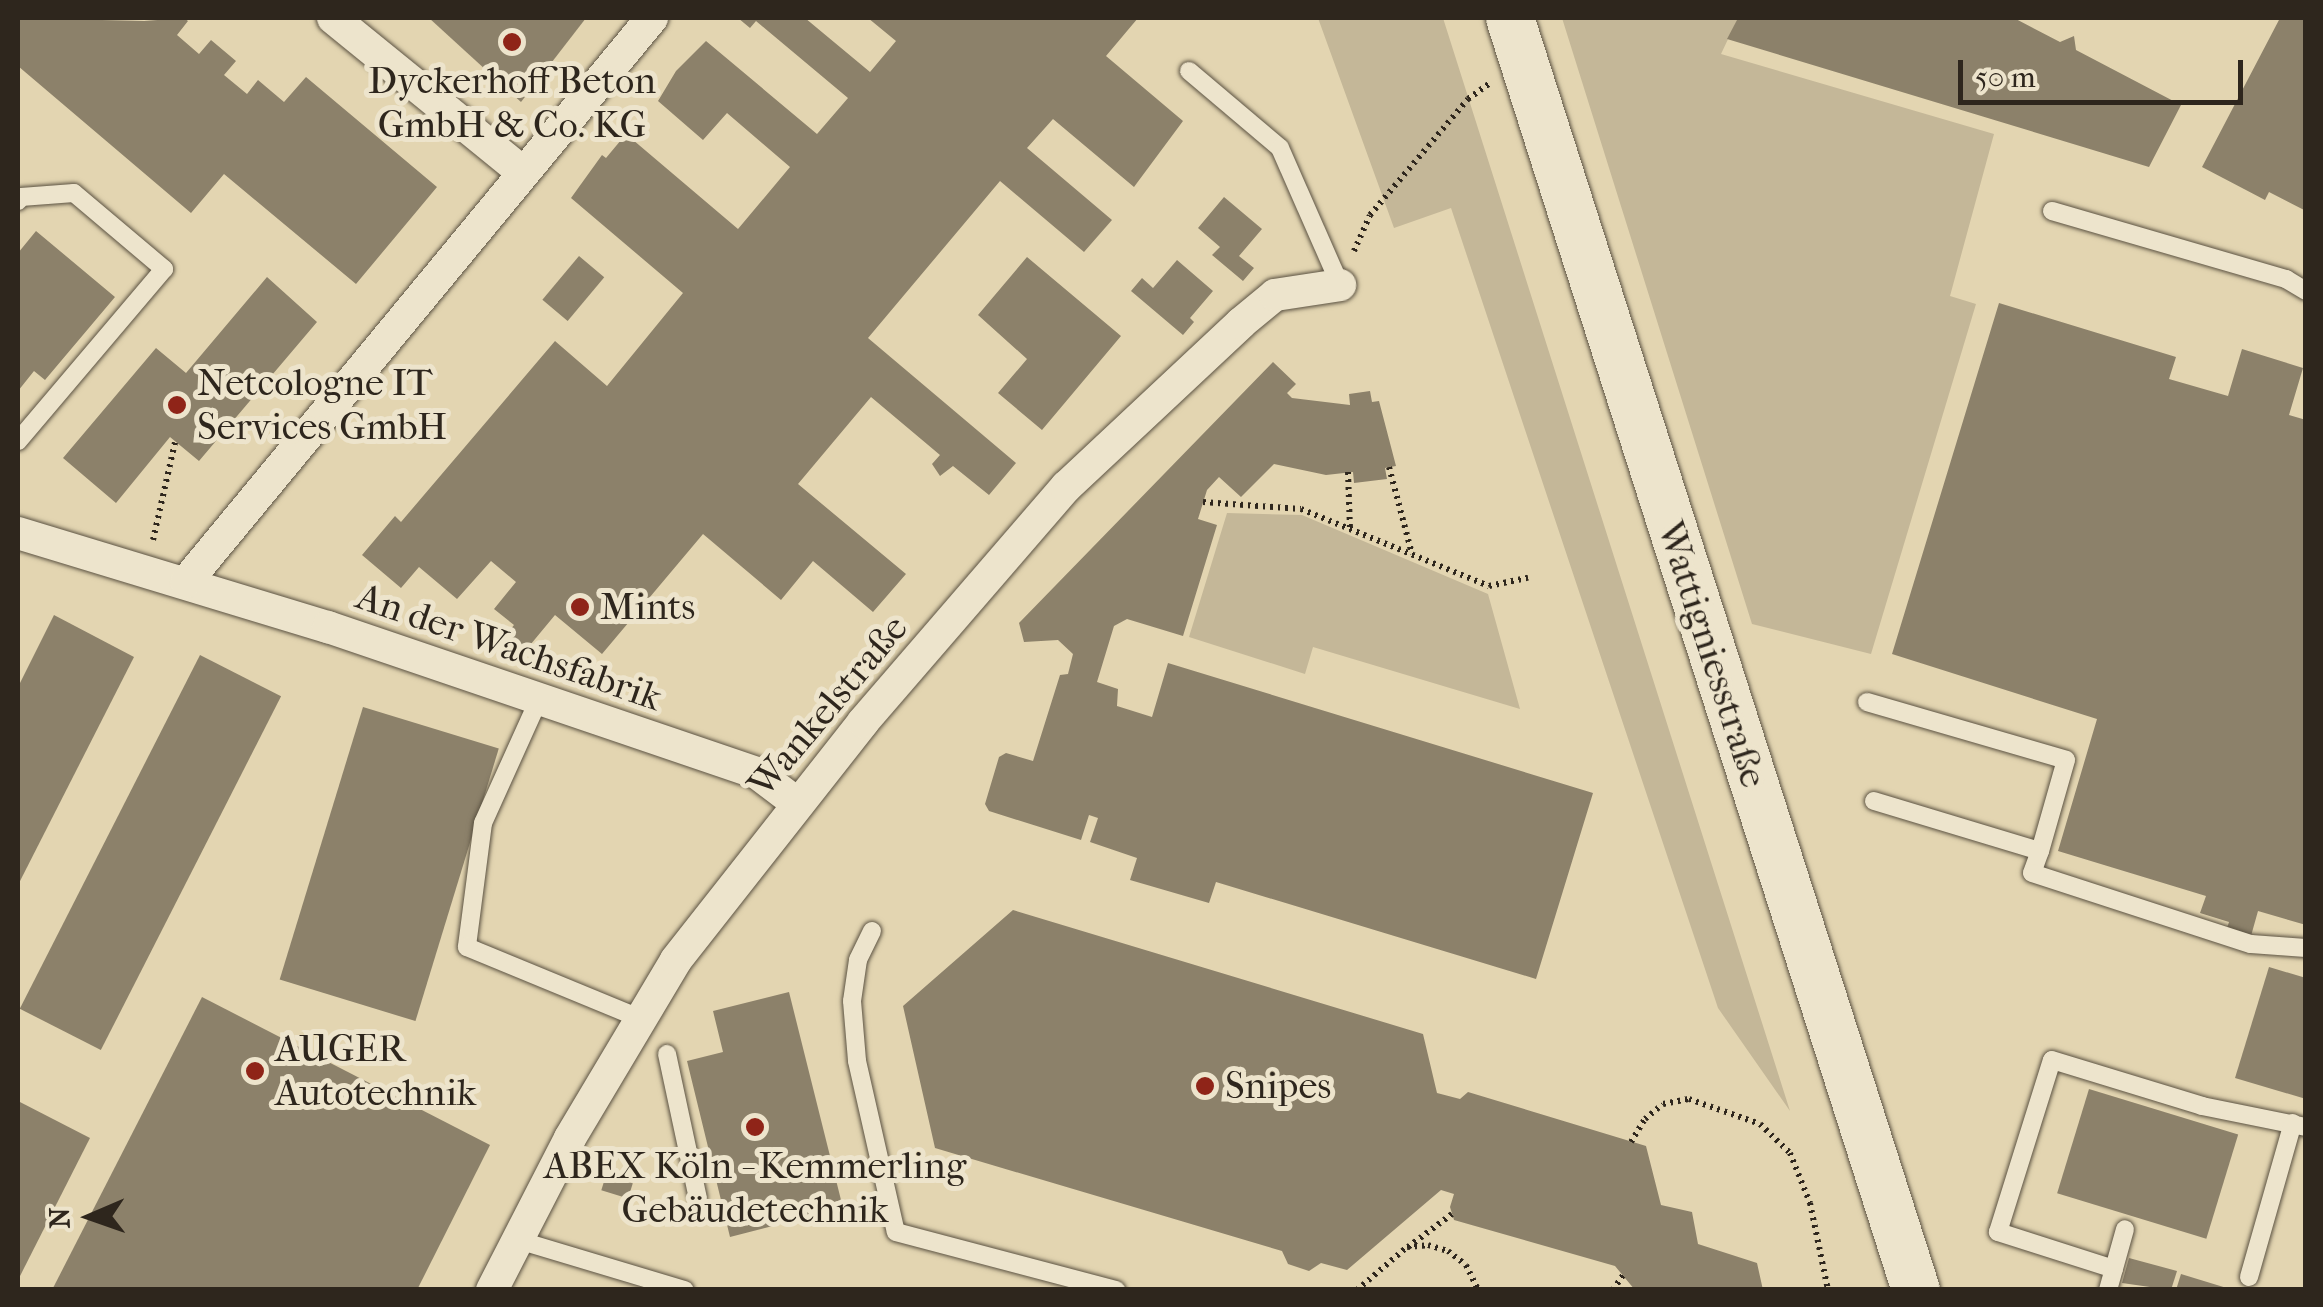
<!DOCTYPE html>
<html>
<head>
<meta charset="utf-8">
<style>
	body { margin:0 }
	#map { position:relative; width:2323px; height:1307px; overflow:hidden; background:#e3d5b1; font-family:"IM FELL French Canon",serif }
	div>[style] { position:absolute }
	.green>* { inset:0; background:#c4b798 }
	.building>* { inset:0; background:#8c816a; transform-origin:0 0 }
	.path>* { height:6px; margin-top:-3px; transform-origin:0; background:repeating-linear-gradient(90deg,#2e261d 0 2.5px,transparent 0 7.5px) }
	.roads { filter:drop-shadow(0 0 2px #5b5242) drop-shadow(0 0 2px #5b5242) }
	.service>* { height:18px; margin:-9px; padding:0 9px; transform-origin:9px; border-radius:9px; background:#ede4cc }
	.minor>* { height:32px; margin:-16px; padding:0 16px; transform-origin:16px; border-radius:16px; background:#ede4cc }
	.secondary>* { height:48px; margin:-24px; padding:0 24px; transform-origin:24px; border-radius:24px; background:#ede4cc }
	.dots>* { width:28px; height:28px; translate:-50% -50%; box-sizing:border-box; border:5px solid #ede4cc; border-radius:50% }
	span { translate:-50% -50%; white-space:nowrap; text-align:center; line-height:1.15; -webkit-text-stroke:10px #ede4cc; paint-order:stroke }
	.poi-label { font-size:38px; color:#2e261d }
	.left { translate:0 -50%; text-align:left }
	.street-label { font-size:38px; color:#2e261d }
	.frame { position:absolute; inset:0; border:20px solid #2e261d; pointer-events:none }
	.north { position:absolute; left:40px; top:1167px; width:100px; height:100px; -webkit-text-stroke:8px #ede4cc; paint-order:stroke; rotate:268deg; font-size:28px; font-weight:700; line-height:40px; text-align:center; color:#2e261d }
	.north::after { content:''; display:block; margin:auto; width:35px; height:45px; background:#2e261d; clip-path:polygon(50% 0,100% 100%,50% 72%,0 100%) }
	.scale { position:absolute; left:1958px; top:60px; width:285px; height:45px; box-sizing:border-box; border:5px solid #2e261d; border-top:0; padding-left:12px; font-size:30px; line-height:35px; white-space:nowrap; color:#2e261d; -webkit-text-stroke:8px #ede4cc; paint-order:stroke }
</style>
</head>
<body>
<div id="map">
	<div class="green">
		<i style="clip-path:polygon(1318px 18px,1443px 18px,1790px 1111px,1718px 1008px,1451px 208px,1394px 228px)"></i>
		<i style="clip-path:polygon(1562px 18px,1738px 18px,1721px 54px,1994px 134px,1950px 296px,1976px 304px,1871px 654px,1752px 624px)"></i>
		<i style="clip-path:polygon(1227px 513px,1302px 515px,1488px 594px,1520px 709px,1313px 647px,1305px 674px,1189px 637px)"></i>
	</div>
	<div class="building">
		<i style="clip-path:polygon(18px 18px,144px 21px,184px 18px,188px 21px,177px 35px,199px 54px,211px 40px,236px 61px,224px 75px,247px 94px,258px 80px,284px 102px,306px 77px,437px 187px,356px 284px,224px 174px,191px 213px,18px 66px)"></i>
		<i style="clip-path:polygon(429px 18px,586px 18px,521px 102px)"></i>
		<i style="clip-path:polygon(738px 18px,805px 18px,870px 72px,896px 41px,868px 18px,1138px 18px,1106px 56px,1183px 121px,1134px 187px,1053px 119px,1027px 148px,1112px 220px,1084px 252px,1000px 181px,868px 338px,1016px 463px,989px 495px,953px 466px,940px 476px,932px 464px,940px 455px,871px 397px,798px 484px,906px 574px,873px 612px,813px 561px,781px 600px,703px 534px,602px 654px,555px 615px,521px 656px,502px 640px,514px 625px,494px 609px,516px 582px,491px 561px,457px 599px,419px 567px,401px 588px,362px 555px,395px 516px,401px 522px,555px 341px,607px 386px,683px 293px,571px 198px,602px 155px,606px 158px,626px 134px,738px 229px,790px 167px,727px 113px,703px 140px,658px 101px,676px 71px,706px 41px,817px 134px,848px 98px,756px 21px,750px 28px)"></i>
		<i style="clip-path:polygon(1738px 18px,2014px 18px,2060px 42px,2074px 36px,2076px 50px,2181px 105px,2149px 167px,1727px 39px)"></i>
		<i style="clip-path:polygon(2280px 18px,2306px 18px,2306px 211px,2269px 192px,2265px 200px,2202px 167px)"></i>
		<i style="clip-path:polygon(1224px 197px,1262px 229px,1239px 256px,1254px 268px,1243px 281px,1212px 255px,1220px 247px,1198px 228px)"></i>
		<i style="clip-path:polygon(36px 231px,115px 297px,45px 380px,34px 371px,18px 391px,18px 253px)"></i>
		<i style="left:579px;top:256px;width:33px;height:57px;rotate:40deg"></i>
		<i style="clip-path:polygon(1027px 257px,1121px 336px,1042px 430px,998px 393px,1027px 359px,978px 315px)"></i>
		<i style="clip-path:polygon(1177px 260px,1213px 291px,1190px 318px,1194px 322px,1183px 335px,1131px 291px,1142px 278px,1153px 288px)"></i>
		<i style="clip-path:polygon(267px 277px,317px 322px,199px 461px,170px 437px,116px 503px,63px 458px,156px 348px,186px 373px)"></i>
		<i style="clip-path:polygon(1999px 303px,2176px 357px,2169px 379px,2228px 396px,2242px 349px,2303px 368px,2289px 415px,2306px 420px,2306px 925px,2258px 911px,2251px 936px,2227px 928px,2229px 922px,2200px 913px,2206px 896px,2058px 851px,2097px 719px,1892px 654px)"></i>
		<i style="clip-path:polygon(1273px 362px,1296px 384px,1287px 393px,1292px 398px,1350px 405px,1349px 394px,1370px 391px,1372px 402px,1379px 401px,1396px 466px,1385px 468px,1387px 479px,1354px 483px,1353px 472px,1326px 475px,1274px 464px,1241px 497px,1219px 477px,1207px 490px,1198px 519px,1217px 525px,1183px 636px,1127px 619px,1114px 626px,1097px 682px,1118px 689px,1117px 706px,1152px 717px,1168px 663px,1593px 793px,1536px 979px,1216px 882px,1209px 903px,1130px 880px,1137px 858px,1090px 842px,1098px 818px,1089px 815px,1081px 840px,989px 811px,985px 804px,999px 757px,1006px 753px,1033px 761px,1060px 675px,1068px 674px,1073px 654px,1058px 640px,1024px 642px,1019px 623px)"></i>
		<i style="clip-path:polygon(54px 615px,134px 657px,18px 885px,18px 687px)"></i>
		<i style="left:200px;top:655px;width:91px;height:397px;rotate:27deg"></i>
		<i style="left:363px;top:707px;width:142px;height:285px;rotate:17deg"></i>
		<i style="clip-path:polygon(1013px 910px,1423px 1034px,1437px 1093px,1460px 1099px,1468px 1092px,1646px 1146px,1661px 1205px,1692px 1212px,1698px 1244px,1757px 1263px,1763px 1290px,1635px 1290px,1615px 1266px,1454px 1220px,1450px 1207px,1454px 1194px,1441px 1190px,1347px 1270px,1321px 1263px,1309px 1271px,1288px 1264px,1282px 1251px,935px 1148px,903px 1006px)"></i>
		<i style="clip-path:polygon(2269px 967px,2306px 978px,2306px 1099px,2235px 1078px)"></i>
		<i style="clip-path:polygon(789px 992px,843px 1208px,730px 1237px,687px 1061px,723px 1052px,713px 1011px)"></i>
		<i style="clip-path:polygon(202px 997px,490px 1145px,417px 1290px,52px 1290px)"></i>
		<i style="left:2089px;top:1089px;width:156px;height:109px;rotate:17deg"></i>
		<i style="clip-path:polygon(18px 1101px,90px 1138px,18px 1280px)"></i>
		<i style="left:606px;top:1175px;width:28px;height:16px;rotate:17deg"></i>
		<i style="clip-path:polygon(2129px 1258px,2177px 1271px,2171px 1290px,2122px 1283px)"></i>
		<i style="clip-path:polygon(2181px 1274px,2230px 1289px,2230px 1290px,2176px 1290px)"></i>
	</div>
	<div class="path">
		<i style="left:1354px;top:251px;width:39px;rotate:-66deg"></i>
		<i style="left:1370px;top:215px;width:152px;rotate:-49.8deg"></i>
		<i style="left:1468px;top:99px;width:26px;rotate:-36deg"></i>
		<i style="left:1389px;top:467px;width:90px;rotate:75.2deg"></i>
		<i style="left:1348px;top:472px;width:57px;rotate:88deg"></i>
		<i style="left:1203px;top:502px;width:98px;rotate:4.1deg"></i>
		<i style="left:1301px;top:509px;width:203px;rotate:22.3deg"></i>
		<i style="left:1489px;top:586px;width:40px;rotate:-12deg"></i>
		<i style="left:153px;top:540px;width:100px;rotate:-77.3deg"></i>
		<i style="left:1631px;top:1142px;width:27px;rotate:-59deg"></i>
		<i style="left:1645px;top:1119px;width:23px;rotate:-40deg"></i>
		<i style="left:1663px;top:1104px;width:26px;rotate:-11deg"></i>
		<i style="left:1689px;top:1099px;width:75px;rotate:19.4deg"></i>
		<i style="left:1760px;top:1124px;width:42px;rotate:44deg"></i>
		<i style="left:1790px;top:1153px;width:54px;rotate:68.2deg"></i>
		<i style="left:1810px;top:1203px;width:89px;rotate:78.3deg"></i>
		<i style="left:1408px;top:1247px;width:55px;rotate:-36.9deg"></i>
		<i style="left:1357px;top:1290px;width:66px;rotate:-40.7deg"></i>
		<i style="left:1407px;top:1247px;width:21px;rotate:-5deg"></i>
		<i style="left:1428px;top:1245px;width:21px;rotate:17deg"></i>
		<i style="left:1448px;top:1251px;width:23px;rotate:38deg"></i>
		<i style="left:1466px;top:1265px;width:28px;rotate:64deg"></i>
		<i style="left:1613px;top:1290px;width:18px;rotate:-56deg"></i>
	</div>
	<div class="roads">
		<div class="service">
			<i style="left:1189px;top:71px;width:119px;rotate:40.2deg"></i>
			<i style="left:1280px;top:148px;width:150px;rotate:66.3deg"></i>
			<i style="left:18px;top:201px;width:5px;rotate:-53deg"></i>
			<i style="left:21px;top:197px;width:53px;rotate:-4.3deg"></i>
			<i style="left:74px;top:193px;width:118px;rotate:40.2deg"></i>
			<i style="left:164px;top:269px;width:226px;rotate:130.3deg"></i>
			<i style="left:2052px;top:211px;width:244px;rotate:16.2deg"></i>
			<i style="left:2286px;top:279px;width:23px;rotate:31deg"></i>
			<i style="left:539px;top:699px;width:136px;rotate:114.3deg"></i>
			<i style="left:483px;top:823px;width:125px;rotate:97.4deg"></i>
			<i style="left:467px;top:947px;width:186px;rotate:22.4deg"></i>
			<i style="left:1867px;top:702px;width:207px;rotate:16.2deg"></i>
			<i style="left:2066px;top:760px;width:95px;rotate:105.9deg"></i>
			<i style="left:1874px;top:801px;width:173px;rotate:16.8deg"></i>
			<i style="left:2040px;top:851px;width:23px;rotate:110deg"></i>
			<i style="left:2032px;top:873px;width:230px;rotate:18deg"></i>
			<i style="left:2251px;top:944px;width:55px;rotate:4.2deg"></i>
			<i style="left:872px;top:931px;width:32px;rotate:116deg"></i>
			<i style="left:858px;top:960px;width:41px;rotate:98.3deg"></i>
			<i style="left:852px;top:1001px;width:60px;rotate:85.2deg"></i>
			<i style="left:857px;top:1061px;width:175px;rotate:77.2deg"></i>
			<i style="left:896px;top:1232px;width:228px;rotate:14.8deg"></i>
			<i style="left:667px;top:1054px;width:147px;rotate:77.9deg"></i>
			<i style="left:518px;top:1240px;width:174px;rotate:16.7deg"></i>
			<i style="left:2114px;top:1269px;width:122px;rotate:-162.3deg"></i>
			<i style="left:1998px;top:1232px;width:180px;rotate:-72.6deg"></i>
			<i style="left:2052px;top:1060px;width:157px;rotate:17deg"></i>
			<i style="left:2202px;top:1106px;width:106px;rotate:11.4deg"></i>
			<i style="left:2249px;top:1277px;width:160px;rotate:-74.1deg"></i>
			<i style="left:2108px;top:1290px;width:63px;rotate:-74.4deg"></i>
		</div>
		<div class="minor">
			<i style="left:333px;top:18px;width:242px;rotate:39.1deg"></i>
			<i style="left:18px;top:533px;width:324px;rotate:16.9deg"></i>
			<i style="left:328px;top:627px;width:453px;rotate:18.8deg"></i>
			<i style="left:757px;top:773px;width:51px;rotate:37.1deg"></i>
			<i style="left:186px;top:582px;width:732px;rotate:-50.44deg"></i>
			<i style="left:492px;top:1290px;width:171px;rotate:-62.8deg"></i>
			<i style="left:570px;top:1138px;width:207px;rotate:-59.2deg"></i>
			<i style="left:676px;top:960px;width:303px;rotate:-51.8deg"></i>
			<i style="left:863px;top:722px;width:311px;rotate:-49.2deg"></i>
			<i style="left:1066px;top:487px;width:240px;rotate:-43.1deg"></i>
			<i style="left:1241px;top:323px;width:44px;rotate:-39.5deg"></i>
			<i style="left:1275px;top:295px;width:66px;rotate:-8.7deg"></i>
		</div>
		<div class="secondary">
			<i style="left:1510px;top:18px;width:1335px;rotate:72.3deg"></i>
		</div>
	</div>
	<div class="dots">
		<i style="left:512px;top:42px;background:#8f2418"></i>
		<i style="left:177px;top:405px;background:#8f2418"></i>
		<i style="left:580px;top:607px;background:#8f2418"></i>
		<i style="left:255px;top:1071px;background:#8f2418"></i>
		<i style="left:1205px;top:1086px;background:#8f2418"></i>
		<i style="left:755px;top:1127px;background:#8f2418"></i>
	</div>
	<div class="poi-label">
		<span style="left:512px;top:103px">Dyckerhoff Beton<br>GmbH &amp; Co. KG</span>
		<span class="left" style="left:197px;top:405px">Netcologne IT<br>Services GmbH</span>
		<span class="left" style="left:600px;top:607px">Mints</span>
		<span class="left" style="left:275px;top:1071px">AUGER<br>Autotechnik</span>
		<span class="left" style="left:1225px;top:1086px">Snipes</span>
		<span style="left:755px;top:1188px">ABEX Köln - Kemmerling<br>Gebäudetechnik</span>
	</div>
	<div class="street-label">
		<span style="left:509px;top:647px;rotate:19deg">An der Wachsfabrik</span>
		<span style="left:1712px;top:654px;rotate:72deg">Wattigniesstraße</span>
		<span style="left:828px;top:706px;rotate:-50deg">Wankelstraße</span>
	</div>
	<div class="frame"></div>
	<div class="north">N</div>
	<div class="scale">50 m</div>
</div>
</body>
</html>
